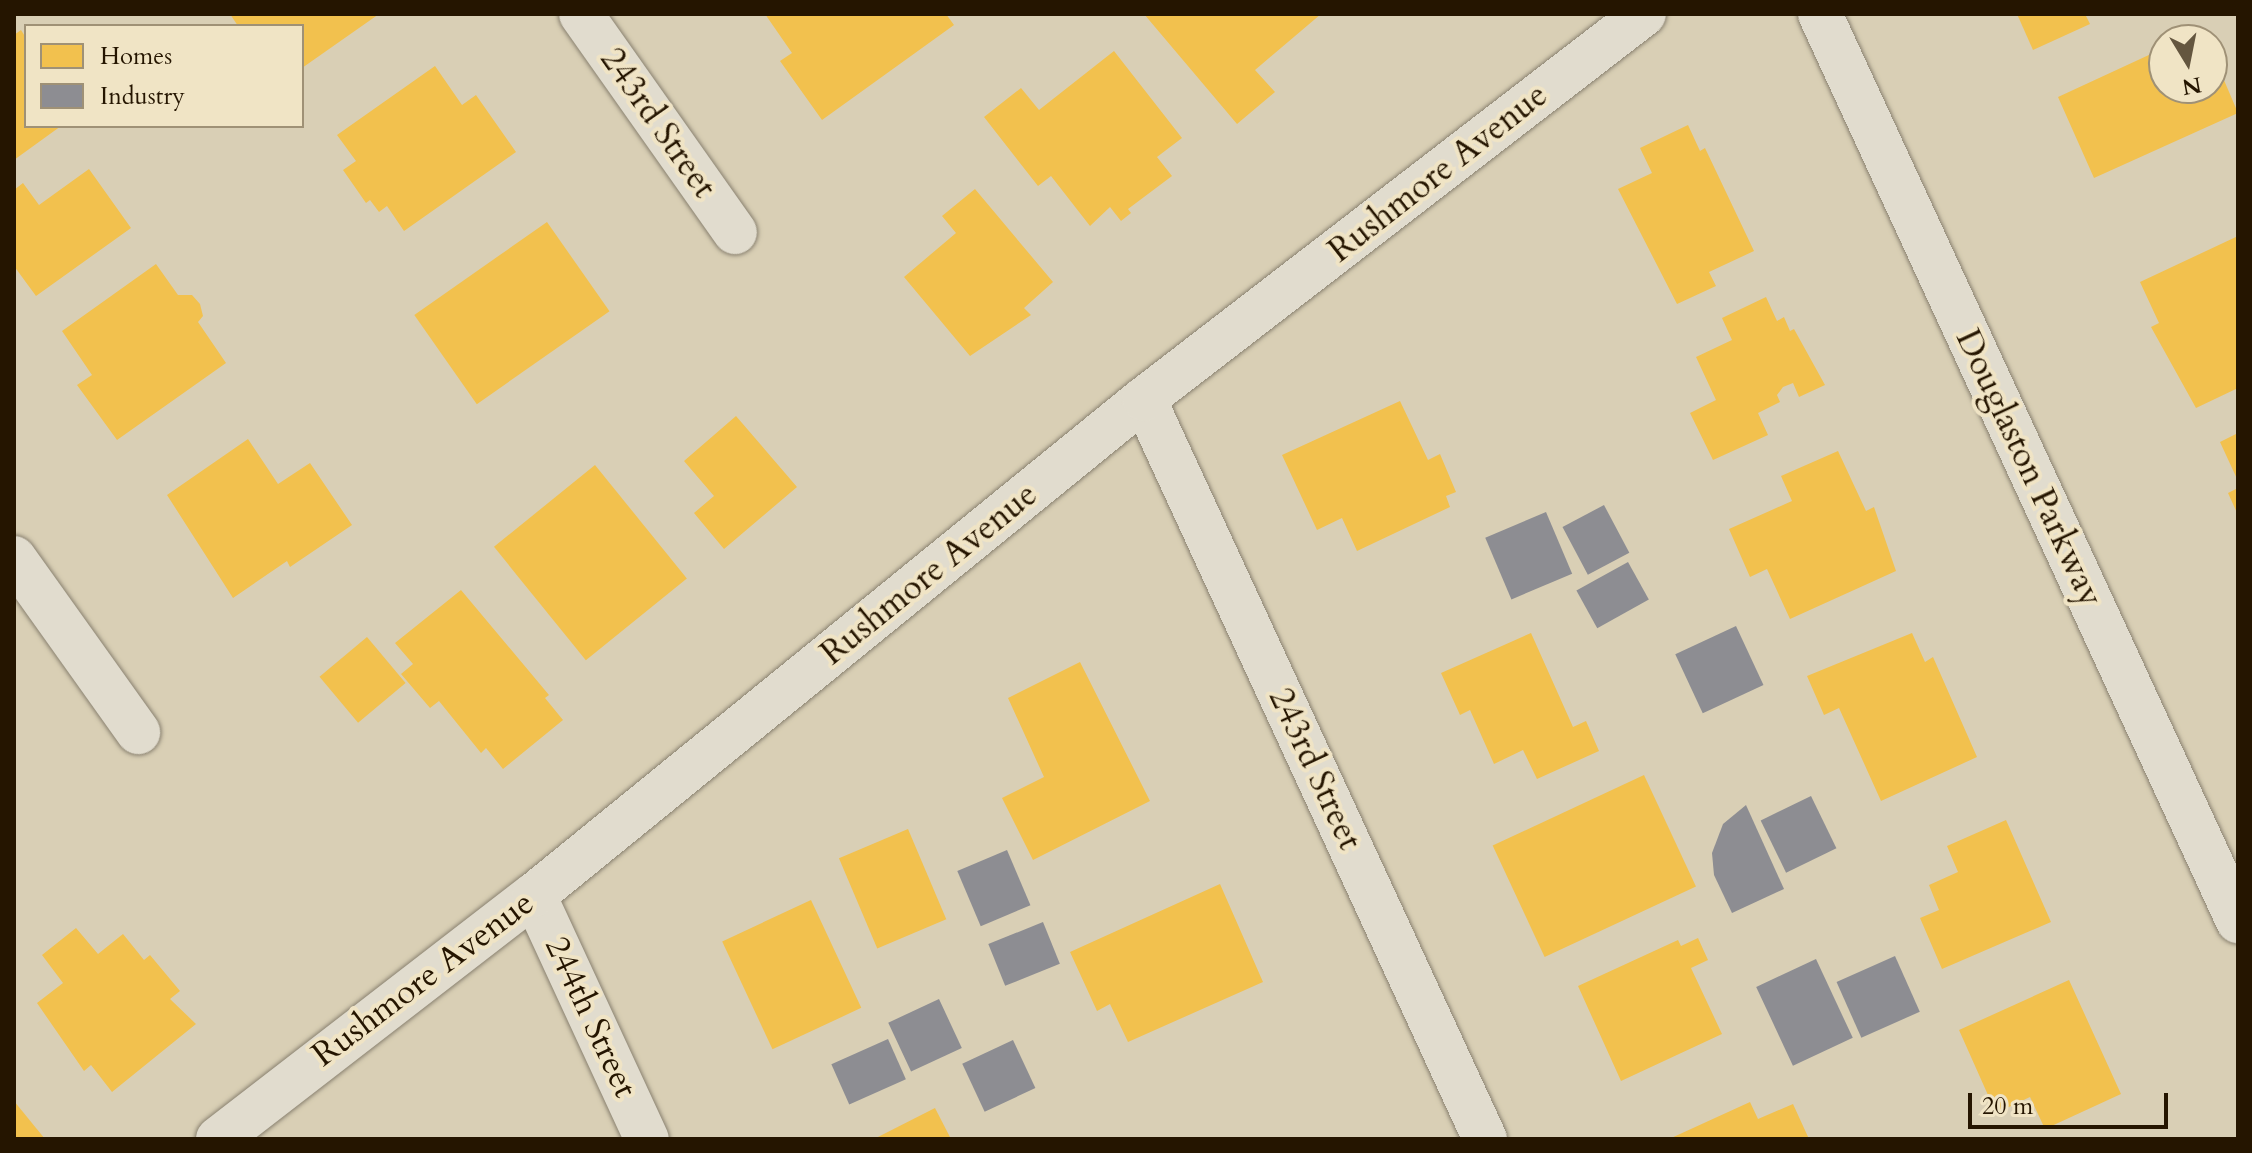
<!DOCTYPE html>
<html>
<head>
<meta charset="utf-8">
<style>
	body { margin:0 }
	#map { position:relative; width:2252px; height:1153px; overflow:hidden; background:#d9cfb5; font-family:Cardo,serif }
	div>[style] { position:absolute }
	.homes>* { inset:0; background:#f2c14e; transform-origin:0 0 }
	.industry>* { inset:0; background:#8d8d92; transform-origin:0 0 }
	.roads { filter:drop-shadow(0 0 2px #898170) drop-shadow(0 0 2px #898170) }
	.minor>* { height:44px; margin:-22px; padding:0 22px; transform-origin:22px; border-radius:22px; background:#e1dcce }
	.secondary>* { height:44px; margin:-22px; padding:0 22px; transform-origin:22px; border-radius:22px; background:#e1dcce }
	span { translate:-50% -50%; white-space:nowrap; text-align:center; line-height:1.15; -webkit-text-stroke:8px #f0e4c5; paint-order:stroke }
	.street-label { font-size:34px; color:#251500 }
	.frame { position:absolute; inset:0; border:16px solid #251500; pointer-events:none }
	.legend { position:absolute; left:24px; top:24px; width:280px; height:104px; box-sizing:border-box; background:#f0e4c5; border:2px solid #9f9176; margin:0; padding:10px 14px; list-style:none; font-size:24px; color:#251500 }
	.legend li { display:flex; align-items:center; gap:16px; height:40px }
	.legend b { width:40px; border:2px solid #9f9176 }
	.north { position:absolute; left:2148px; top:24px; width:80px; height:80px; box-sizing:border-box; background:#f0e4c5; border:2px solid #9f9176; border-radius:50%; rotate:170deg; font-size:22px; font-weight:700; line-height:32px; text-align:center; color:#251500 }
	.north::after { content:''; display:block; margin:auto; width:28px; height:36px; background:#64563f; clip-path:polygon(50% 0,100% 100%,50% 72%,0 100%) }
	.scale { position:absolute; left:1968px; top:1093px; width:200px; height:36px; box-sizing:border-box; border:4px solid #251500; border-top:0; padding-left:10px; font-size:24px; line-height:28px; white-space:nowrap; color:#251500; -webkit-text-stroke:6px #f0e4c5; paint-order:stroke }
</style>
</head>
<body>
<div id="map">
	<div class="homes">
		<i style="clip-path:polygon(230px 14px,379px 14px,302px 68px,302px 26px,238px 26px)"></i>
		<i style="clip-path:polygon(765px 14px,946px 14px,954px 25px,822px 120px,780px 61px,792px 53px)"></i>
		<i style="clip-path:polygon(1144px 14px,1321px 14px,1255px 70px,1275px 92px,1237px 124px)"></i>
		<i style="clip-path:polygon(2017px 14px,2085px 14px,2090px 24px,2033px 50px)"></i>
		<i style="clip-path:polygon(21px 30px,26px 38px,26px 126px,61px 126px,14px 160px,14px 35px)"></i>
		<i style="clip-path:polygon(2202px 30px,2207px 40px,2181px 40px)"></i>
		<i style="clip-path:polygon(2164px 48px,2164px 88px,2212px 88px,2212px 52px,2238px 113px,2094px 178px,2058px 97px)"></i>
		<i style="clip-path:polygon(1114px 51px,1182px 138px,1157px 157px,1172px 176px,1128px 209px,1131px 213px,1121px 221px,1110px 207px,1090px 226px,1051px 176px,1038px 186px,984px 117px,1021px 88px,1039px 110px)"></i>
		<i style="clip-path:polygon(435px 66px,462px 105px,476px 95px,516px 152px,404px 231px,387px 206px,379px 212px,370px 200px,366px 203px,343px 170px,356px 161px,337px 135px)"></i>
		<i style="clip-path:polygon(1688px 125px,1700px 151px,1705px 148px,1754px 251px,1709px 272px,1716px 286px,1677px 304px,1618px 189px,1652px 173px,1640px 148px)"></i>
		<i style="clip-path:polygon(89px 169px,131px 228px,36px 296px,14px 266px,14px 190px,23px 183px,39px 205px)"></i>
		<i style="clip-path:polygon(975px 189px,1053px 282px,1024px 308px,1031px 315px,970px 356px,904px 277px,956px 233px,942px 216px)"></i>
		<i style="left:547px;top:222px;width:109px;height:162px;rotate:55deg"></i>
		<i style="clip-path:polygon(2238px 236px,2238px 388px,2196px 408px,2151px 327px,2159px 323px,2140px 282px)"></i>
		<i style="clip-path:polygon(156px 264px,178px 295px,192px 295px,200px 304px,203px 316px,198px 322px,226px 363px,117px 440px,77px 385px,92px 375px,62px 331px)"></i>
		<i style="clip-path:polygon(1766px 297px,1777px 321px,1784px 317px,1790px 331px,1794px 329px,1825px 385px,1799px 397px,1793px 383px,1783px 387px,1777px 395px,1780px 402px,1758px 413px,1768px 435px,1713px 460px,1690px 413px,1716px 400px,1696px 357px,1732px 340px,1722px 318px)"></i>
		<i style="clip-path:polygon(1400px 401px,1428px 460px,1440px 454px,1456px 492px,1446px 496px,1450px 507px,1357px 551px,1342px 518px,1317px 530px,1282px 455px)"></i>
		<i style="clip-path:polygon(736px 416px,797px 487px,724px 549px,694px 513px,714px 496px,684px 461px)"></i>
		<i style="clip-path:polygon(2238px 433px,2238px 481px,2220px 442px)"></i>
		<i style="clip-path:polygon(248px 439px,278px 484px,310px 463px,352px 525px,290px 567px,287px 561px,233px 598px,167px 495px)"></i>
		<i style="clip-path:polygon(1838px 451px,1866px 511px,1874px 507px,1896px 571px,1790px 619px,1767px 569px,1750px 577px,1729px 529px,1792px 501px,1781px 476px)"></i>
		<i style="left:595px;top:465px;width:146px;height:130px;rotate:51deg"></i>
		<i style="clip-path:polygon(2238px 488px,2238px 515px,2228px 493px)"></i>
		<i style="clip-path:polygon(461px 590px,549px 695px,545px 698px,563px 720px,503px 769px,486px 748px,481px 753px,439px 701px,430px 708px,401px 674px,413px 664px,395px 643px)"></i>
		<i style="clip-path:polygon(1531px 633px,1573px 727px,1586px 721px,1599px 751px,1537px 779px,1523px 750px,1494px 764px,1470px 710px,1460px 715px,1441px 673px)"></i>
		<i style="clip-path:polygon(1912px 633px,1925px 662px,1933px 657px,1977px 757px,1881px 801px,1839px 708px,1824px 715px,1807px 676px)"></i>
		<i style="left:367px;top:637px;width:60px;height:62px;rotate:50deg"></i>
		<i style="clip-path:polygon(1080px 662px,1150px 801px,1033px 860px,1002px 798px,1044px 777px,1008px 698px)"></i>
		<i style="left:1644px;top:775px;width:123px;height:167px;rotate:65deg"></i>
		<i style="clip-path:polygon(2006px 820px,2051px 922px,1942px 969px,1920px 918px,1939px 910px,1929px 885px,1958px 872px,1947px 846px)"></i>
		<i style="left:908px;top:829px;width:98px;height:75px;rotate:67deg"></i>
		<i style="clip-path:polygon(1220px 884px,1263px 982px,1128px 1042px,1110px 1004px,1097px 1011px,1070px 952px)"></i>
		<i style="left:811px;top:900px;width:119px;height:98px;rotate:65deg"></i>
		<i style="clip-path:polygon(76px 928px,98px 954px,123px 934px,144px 960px,150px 955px,180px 991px,170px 999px,196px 1024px,112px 1092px,91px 1065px,84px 1071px,37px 1003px,63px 983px,42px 955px)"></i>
		<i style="clip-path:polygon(1698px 938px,1708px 960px,1691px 968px,1722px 1034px,1621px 1081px,1578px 986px,1678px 940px,1681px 946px)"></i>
		<i style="clip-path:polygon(2069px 980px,2121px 1094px,2045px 1129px,2030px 1097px,1996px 1113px,1959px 1030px)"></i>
		<i style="clip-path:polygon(14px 1101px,45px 1139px,14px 1139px)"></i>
		<i style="clip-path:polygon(1750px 1102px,1758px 1119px,1793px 1104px,1809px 1139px,1669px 1139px)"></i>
		<i style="clip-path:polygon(935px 1108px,951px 1139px,874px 1139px)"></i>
	</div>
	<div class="industry">
		<i style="left:1604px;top:505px;width:54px;height:47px;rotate:62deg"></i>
		<i style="left:1546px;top:512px;width:67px;height:66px;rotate:67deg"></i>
		<i style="left:1628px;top:562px;width:43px;height:59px;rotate:61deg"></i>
		<i style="left:1736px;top:626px;width:65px;height:67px;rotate:65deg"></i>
		<i style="left:1811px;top:796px;width:58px;height:56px;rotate:64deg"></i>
		<i style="clip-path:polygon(1746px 805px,1784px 889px,1732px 913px,1714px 875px,1712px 853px,1723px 824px)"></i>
		<i style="left:1007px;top:850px;width:60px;height:54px;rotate:67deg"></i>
		<i style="left:1043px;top:922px;width:45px;height:59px;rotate:68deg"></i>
		<i style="left:1895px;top:956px;width:61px;height:64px;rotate:66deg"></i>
		<i style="left:1816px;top:959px;width:87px;height:66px;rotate:65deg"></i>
		<i style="left:939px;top:999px;width:54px;height:56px;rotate:65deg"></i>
		<i style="left:888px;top:1039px;width:44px;height:62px;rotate:66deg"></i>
		<i style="left:1013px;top:1040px;width:53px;height:56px;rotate:65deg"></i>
	</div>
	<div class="roads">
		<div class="minor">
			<i style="left:581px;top:14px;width:267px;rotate:54.8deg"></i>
			<i style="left:1144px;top:399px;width:815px;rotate:65.26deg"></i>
			<i style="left:14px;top:558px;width:214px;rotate:54.5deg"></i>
			<i style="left:534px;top:895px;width:269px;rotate:65.2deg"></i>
			<i style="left:218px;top:1139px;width:399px;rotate:-37.7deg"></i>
			<i style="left:534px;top:895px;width:786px;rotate:-39.12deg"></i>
			<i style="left:1144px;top:399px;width:631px;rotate:-37.6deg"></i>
		</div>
		<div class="secondary">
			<i style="left:1820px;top:14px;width:999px;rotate:65.26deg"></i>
		</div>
	</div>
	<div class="street-label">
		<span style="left:658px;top:123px;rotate:55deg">243rd Street</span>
		<span style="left:1438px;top:173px;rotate:-38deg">Rushmore Avenue</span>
		<span style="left:2029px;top:468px;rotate:65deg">Douglaston Parkway</span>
		<span style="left:929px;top:574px;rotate:-39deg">Rushmore Avenue</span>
		<span style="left:1315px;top:769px;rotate:65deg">243rd Street</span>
		<span style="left:423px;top:979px;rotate:-37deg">Rushmore Avenue</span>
		<span style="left:591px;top:1017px;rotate:65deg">244th Street</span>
	</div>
	<div class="frame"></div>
	<ul class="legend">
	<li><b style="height:22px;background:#f2c14e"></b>Homes</li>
	<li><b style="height:22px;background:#8d8d92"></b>Industry</li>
	</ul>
	<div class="north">N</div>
	<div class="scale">20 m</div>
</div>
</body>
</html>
